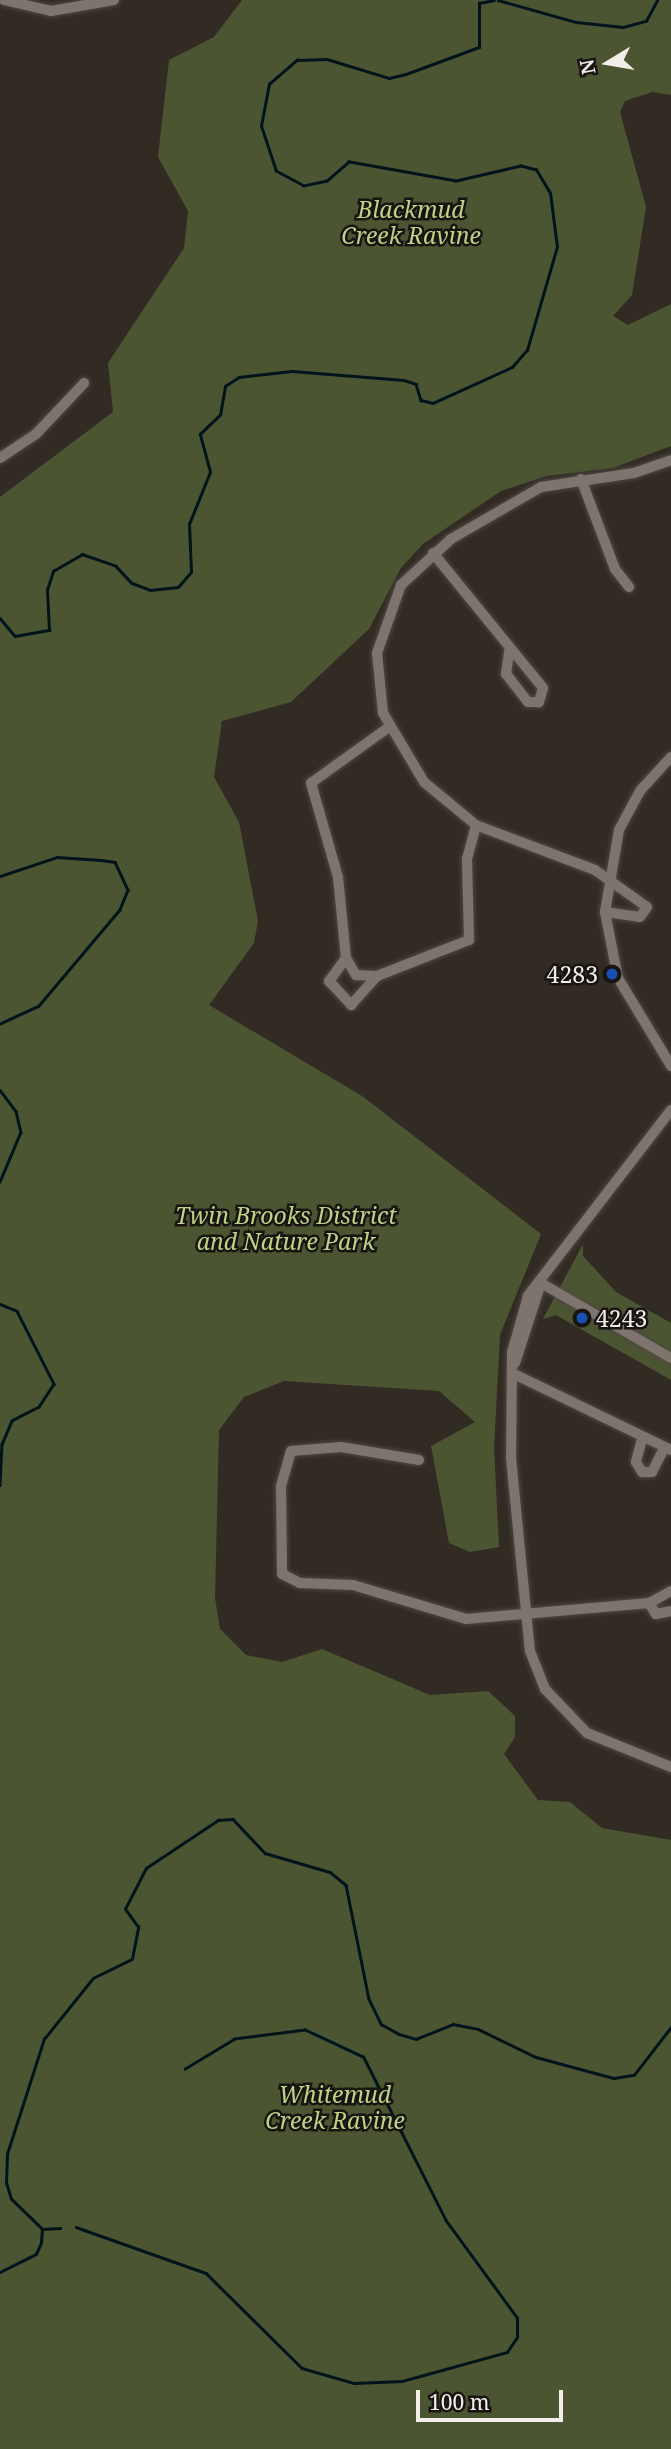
<!DOCTYPE html>
<html>
<head>
<meta charset="utf-8">
<style>
	body { margin:0 }
	#map { position:relative; width:671px; height:2449px; overflow:hidden; background:#322b24; font-family:"Noto Serif",serif }
	div>[style] { position:absolute }
	.green>* { inset:0; background:#4c5532 }
	.stream>* { height:2.5px; margin:-1.25px; padding:0 1.25px; transform-origin:1.25px; border-radius:1.25px; background:#02141b }
	.roads { filter:drop-shadow(0 0 2px #4e4842) drop-shadow(0 0 2px #4e4842) }
	.minor>* { height:10px; margin:-5px; padding:0 5px; transform-origin:5px; border-radius:5px; background:#7d746d }
	.dots>* { width:19px; height:19px; translate:-50% -50%; box-sizing:border-box; border:4px solid #171411; border-radius:50% }
	span { translate:-50% -50%; white-space:nowrap; text-align:center; line-height:1.15; -webkit-text-stroke:5px #171411; paint-order:stroke }
	.park-label { font-size:23px; color:#bcd284; font-style:italic }
	.poi-label { font-size:23px; color:#f3eeea }
	.right { translate:-100% -50%; text-align:right }
	.left { translate:0 -50%; text-align:left }
	.north { position:absolute; left:573px; top:28px; width:70px; height:70px; -webkit-text-stroke:5px #171411; paint-order:stroke; rotate:259deg; font-size:19px; font-weight:700; line-height:28px; text-align:center; color:#f3eeea }
	.north::after { content:''; display:block; margin:auto; width:24px; height:32px; background:#f3eeea; clip-path:polygon(50% 0,100% 100%,50% 72%,0 100%) }
	.scale { position:absolute; left:416px; top:2390px; width:147px; height:32px; box-sizing:border-box; border:4px solid #f3eeea; border-top:0; padding-left:9px; font-size:21px; line-height:24px; white-space:nowrap; color:#f3eeea; -webkit-text-stroke:5px #171411; paint-order:stroke }
</style>
</head>
<body>
<div id="map">
	<div class="green">
		<i style="clip-path:polygon(242px 0,671px 0,671px 95px,652px 92px,625px 101px,620px 112px,646px 207px,632px 295px,613px 316px,628px 325px,671px 304px,671px 446px,613px 468px,547px 476px,501px 491px,423px 544px,401px 568px,369px 629px,291px 702px,222px 721px,214px 777px,239px 822px,258px 921px,254px 943px,209px 1005px,362px 1096px,541px 1234px,500px 1335px,494px 1448px,499px 1547px,470px 1552px,449px 1543px,431px 1446px,475px 1422px,439px 1391px,284px 1381px,244px 1397px,219px 1430px,215px 1598px,220px 1629px,246px 1655px,282px 1662px,322px 1649px,430px 1695px,488px 1691px,515px 1716px,515px 1737px,504px 1754px,538px 1800px,570px 1802px,602px 1828px,671px 1840px,671px 2449px,0 2449px,0 497px,113px 412px,108px 363px,184px 248px,188px 211px,158px 157px,169px 60px,214px 37px)"></i>
		<i style="clip-path:polygon(583px 1244px,583px 1256px,616px 1292px,671px 1323px,671px 1380px,556px 1315px,543px 1319px)"></i>
	</div>
	<div class="stream">
		<i style="left:498px;top:0;width:81px;rotate:15.8deg"></i>
		<i style="left:576px;top:22px;width:47px;rotate:6.1deg"></i>
		<i style="left:623px;top:27px;width:24px;rotate:-15deg"></i>
		<i style="left:646px;top:21px;width:24px;rotate:-62deg"></i>
		<i style="left:0;top:618px;width:23px;rotate:50deg"></i>
		<i style="left:15px;top:636px;width:35px;rotate:-10deg"></i>
		<i style="left:49px;top:630px;width:40px;rotate:-92.9deg"></i>
		<i style="left:47px;top:590px;width:20px;rotate:-72deg"></i>
		<i style="left:53px;top:571px;width:34px;rotate:-30deg"></i>
		<i style="left:82px;top:554px;width:36px;rotate:19deg"></i>
		<i style="left:116px;top:566px;width:23px;rotate:47deg"></i>
		<i style="left:132px;top:583px;width:19px;rotate:21deg"></i>
		<i style="left:150px;top:590px;width:28px;rotate:-6deg"></i>
		<i style="left:178px;top:587px;width:20px;rotate:-49deg"></i>
		<i style="left:191px;top:572px;width:48px;rotate:-92.4deg"></i>
		<i style="left:189px;top:524px;width:56px;rotate:-68deg"></i>
		<i style="left:210px;top:472px;width:39px;rotate:-105deg"></i>
		<i style="left:200px;top:434px;width:28px;rotate:-44deg"></i>
		<i style="left:220px;top:415px;width:29px;rotate:-80deg"></i>
		<i style="left:225px;top:386px;width:17px;rotate:-33deg"></i>
		<i style="left:239px;top:377px;width:53px;rotate:-6.5deg"></i>
		<i style="left:292px;top:371px;width:112px;rotate:4.6deg"></i>
		<i style="left:404px;top:380px;width:13px;rotate:18deg"></i>
		<i style="left:416px;top:384px;width:17px;rotate:73deg"></i>
		<i style="left:421px;top:400px;width:12px;rotate:14deg"></i>
		<i style="left:433px;top:403px;width:87px;rotate:-24.5deg"></i>
		<i style="left:512px;top:367px;width:23px;rotate:-49deg"></i>
		<i style="left:527px;top:350px;width:107px;rotate:-73.8deg"></i>
		<i style="left:557px;top:247px;width:54px;rotate:-97.4deg"></i>
		<i style="left:550px;top:193px;width:27px;rotate:-121deg"></i>
		<i style="left:536px;top:170px;width:16px;rotate:-165deg"></i>
		<i style="left:521px;top:166px;width:67px;rotate:167deg"></i>
		<i style="left:456px;top:181px;width:109px;rotate:-169.9deg"></i>
		<i style="left:349px;top:162px;width:29px;rotate:139deg"></i>
		<i style="left:327px;top:181px;width:24px;rotate:168deg"></i>
		<i style="left:304px;top:186px;width:32px;rotate:-152deg"></i>
		<i style="left:276px;top:171px;width:47px;rotate:-108.4deg"></i>
		<i style="left:261px;top:126px;width:43px;rotate:-79.2deg"></i>
		<i style="left:269px;top:84px;width:37px;rotate:-41deg"></i>
		<i style="left:297px;top:60px;width:30px;rotate:-2deg"></i>
		<i style="left:327px;top:59px;width:65px;rotate:17deg"></i>
		<i style="left:389px;top:78px;width:17px;rotate:-13deg"></i>
		<i style="left:406px;top:74px;width:78px;rotate:-20.3deg"></i>
		<i style="left:479px;top:47px;width:44px;rotate:-90deg"></i>
		<i style="left:479px;top:3px;width:15px;rotate:-11deg"></i>
		<i style="left:0;top:876px;width:60px;rotate:-18.4deg"></i>
		<i style="left:57px;top:857px;width:44px;rotate:3.9deg"></i>
		<i style="left:101px;top:860px;width:14px;rotate:8deg"></i>
		<i style="left:115px;top:862px;width:31px;rotate:65deg"></i>
		<i style="left:128px;top:890px;width:22px;rotate:112deg"></i>
		<i style="left:120px;top:910px;width:126px;rotate:130.2deg"></i>
		<i style="left:39px;top:1006px;width:43px;rotate:155.2deg"></i>
		<i style="left:0;top:1090px;width:26px;rotate:53deg"></i>
		<i style="left:16px;top:1111px;width:22px;rotate:77deg"></i>
		<i style="left:21px;top:1132px;width:54px;rotate:112.8deg"></i>
		<i style="left:0;top:1304px;width:18px;rotate:22deg"></i>
		<i style="left:17px;top:1311px;width:82px;rotate:63.1deg"></i>
		<i style="left:54px;top:1384px;width:27px;rotate:123deg"></i>
		<i style="left:39px;top:1407px;width:30px;rotate:153deg"></i>
		<i style="left:12px;top:1421px;width:25px;rotate:113deg"></i>
		<i style="left:2px;top:1444px;width:41px;rotate:92.8deg"></i>
		<i style="left:76px;top:2227px;width:138px;rotate:19.5deg"></i>
		<i style="left:206px;top:2273px;width:135px;rotate:44.7deg"></i>
		<i style="left:302px;top:2368px;width:54px;rotate:16.1deg"></i>
		<i style="left:354px;top:2383px;width:48px;rotate:-2.4deg"></i>
		<i style="left:402px;top:2381px;width:109px;rotate:-15.4deg"></i>
		<i style="left:507px;top:2352px;width:18px;rotate:-56deg"></i>
		<i style="left:517px;top:2337px;width:19px;rotate:-90deg"></i>
		<i style="left:517px;top:2318px;width:120px;rotate:-126.2deg"></i>
		<i style="left:446px;top:2221px;width:184px;rotate:-116.8deg"></i>
		<i style="left:363px;top:2057px;width:64px;rotate:-155deg"></i>
		<i style="left:305px;top:2030px;width:71px;rotate:172.7deg"></i>
		<i style="left:235px;top:2039px;width:58px;rotate:149deg"></i>
		<i style="left:42px;top:2229px;width:18px;rotate:-3deg"></i>
		<i style="left:0;top:2272px;width:40px;rotate:-26.6deg"></i>
		<i style="left:36px;top:2254px;width:12px;rotate:-66deg"></i>
		<i style="left:41px;top:2243px;width:14px;rotate:-86deg"></i>
		<i style="left:42px;top:2229px;width:43px;rotate:-135.9deg"></i>
		<i style="left:11px;top:2199px;width:17px;rotate:-107deg"></i>
		<i style="left:6px;top:2183px;width:29px;rotate:-88deg"></i>
		<i style="left:7px;top:2154px;width:121px;rotate:-72.2deg"></i>
		<i style="left:44px;top:2039px;width:78px;rotate:-51.2deg"></i>
		<i style="left:93px;top:1978px;width:43px;rotate:-26deg"></i>
		<i style="left:132px;top:1959px;width:33px;rotate:-79deg"></i>
		<i style="left:138px;top:1927px;width:22px;rotate:-126deg"></i>
		<i style="left:125px;top:1909px;width:46px;rotate:-62.9deg"></i>
		<i style="left:146px;top:1868px;width:87px;rotate:-33.7deg"></i>
		<i style="left:218px;top:1820px;width:15px;rotate:-4deg"></i>
		<i style="left:233px;top:1819px;width:47px;rotate:46.7deg"></i>
		<i style="left:265px;top:1853px;width:68px;rotate:16.3deg"></i>
		<i style="left:330px;top:1872px;width:21px;rotate:39deg"></i>
		<i style="left:346px;top:1885px;width:116px;rotate:78.6deg"></i>
		<i style="left:369px;top:1999px;width:28px;rotate:64deg"></i>
		<i style="left:381px;top:2024px;width:21px;rotate:29deg"></i>
		<i style="left:399px;top:2034px;width:18px;rotate:16deg"></i>
		<i style="left:416px;top:2039px;width:40px;rotate:-22deg"></i>
		<i style="left:453px;top:2024px;width:25px;rotate:11deg"></i>
		<i style="left:478px;top:2029px;width:64px;rotate:25.8deg"></i>
		<i style="left:536px;top:2057px;width:81px;rotate:15.1deg"></i>
		<i style="left:614px;top:2078px;width:20px;rotate:-9deg"></i>
		<i style="left:634px;top:2075px;width:61px;rotate:-52.4deg"></i>
	</div>
	<div class="roads">
		<div class="minor">
			<i style="left:4px;top:0;width:48px;rotate:13.2deg"></i>
			<i style="left:51px;top:11px;width:64px;rotate:-9.9deg"></i>
			<i style="left:0;top:458px;width:43px;rotate:-33.7deg"></i>
			<i style="left:36px;top:434px;width:70px;rotate:-46.7deg"></i>
			<i style="left:581px;top:479px;width:96px;rotate:69.3deg"></i>
			<i style="left:615px;top:569px;width:23px;rotate:52deg"></i>
			<i style="left:433px;top:553px;width:174px;rotate:50.8deg"></i>
			<i style="left:543px;top:688px;width:15px;rotate:106deg"></i>
			<i style="left:539px;top:702px;width:11px;rotate:180deg"></i>
			<i style="left:528px;top:702px;width:36px;rotate:-128deg"></i>
			<i style="left:506px;top:674px;width:27px;rotate:-82deg"></i>
			<i style="left:389px;top:727px;width:96px;rotate:144.3deg"></i>
			<i style="left:311px;top:783px;width:98px;rotate:74deg"></i>
			<i style="left:338px;top:877px;width:81px;rotate:84.4deg"></i>
			<i style="left:346px;top:958px;width:20px;rotate:60deg"></i>
			<i style="left:356px;top:975px;width:21px;rotate:3deg"></i>
			<i style="left:377px;top:976px;width:99px;rotate:-21.4deg"></i>
			<i style="left:469px;top:940px;width:81px;rotate:-91.4deg"></i>
			<i style="left:467px;top:859px;width:35px;rotate:-75deg"></i>
			<i style="left:671px;top:757px;width:46px;rotate:132.4deg"></i>
			<i style="left:640px;top:791px;width:44px;rotate:118.3deg"></i>
			<i style="left:619px;top:830px;width:83px;rotate:99.7deg"></i>
			<i style="left:605px;top:912px;width:67px;rotate:78.9deg"></i>
			<i style="left:618px;top:978px;width:103px;rotate:58.9deg"></i>
			<i style="left:605px;top:912px;width:35px;rotate:8deg"></i>
			<i style="left:640px;top:917px;width:12px;rotate:-55deg"></i>
			<i style="left:647px;top:907px;width:64px;rotate:-144.6deg"></i>
			<i style="left:595px;top:870px;width:127px;rotate:-159.3deg"></i>
			<i style="left:476px;top:825px;width:67px;rotate:-140.4deg"></i>
			<i style="left:424px;top:782px;width:80px;rotate:-120.7deg"></i>
			<i style="left:383px;top:713px;width:60px;rotate:-95.7deg"></i>
			<i style="left:377px;top:653px;width:72px;rotate:-70.6deg"></i>
			<i style="left:401px;top:585px;width:68px;rotate:-42.6deg"></i>
			<i style="left:451px;top:539px;width:104px;rotate:-30deg"></i>
			<i style="left:541px;top:487px;width:94px;rotate:-8.6deg"></i>
			<i style="left:634px;top:473px;width:39px;rotate:-19deg"></i>
			<i style="left:346px;top:958px;width:29px;rotate:126deg"></i>
			<i style="left:329px;top:981px;width:33px;rotate:47deg"></i>
			<i style="left:351px;top:1005px;width:39px;rotate:-48deg"></i>
			<i style="left:671px;top:1110px;width:235px;rotate:127.6deg"></i>
			<i style="left:528px;top:1296px;width:58px;rotate:105.9deg"></i>
			<i style="left:512px;top:1352px;width:106px;rotate:90.5deg"></i>
			<i style="left:511px;top:1458px;width:194px;rotate:84.4deg"></i>
			<i style="left:530px;top:1651px;width:41px;rotate:68.5deg"></i>
			<i style="left:545px;top:1689px;width:61px;rotate:46.3deg"></i>
			<i style="left:587px;top:1733px;width:91px;rotate:22deg"></i>
			<i style="left:541px;top:1283px;width:150px;rotate:30deg"></i>
			<i style="left:515px;top:1363px;width:84px;rotate:-72deg"></i>
			<i style="left:514px;top:1374px;width:174px;rotate:25.8deg"></i>
			<i style="left:642px;top:1439px;width:24px;rotate:105deg"></i>
			<i style="left:636px;top:1462px;width:12px;rotate:59deg"></i>
			<i style="left:642px;top:1472px;width:10px"></i>
			<i style="left:652px;top:1472px;width:27px;rotate:-63deg"></i>
			<i style="left:419px;top:1460px;width:79px;rotate:-170.5deg"></i>
			<i style="left:341px;top:1447px;width:50px;rotate:175.4deg"></i>
			<i style="left:291px;top:1451px;width:37px;rotate:106deg"></i>
			<i style="left:281px;top:1487px;width:87px;rotate:89.3deg"></i>
			<i style="left:282px;top:1574px;width:20px;rotate:27deg"></i>
			<i style="left:300px;top:1583px;width:53px;rotate:2.2deg"></i>
			<i style="left:353px;top:1585px;width:118px;rotate:16.7deg"></i>
			<i style="left:466px;top:1619px;width:184px;rotate:-5deg"></i>
			<i style="left:671px;top:1591px;width:25px;rotate:151deg"></i>
			<i style="left:649px;top:1603px;width:13px;rotate:58deg"></i>
			<i style="left:656px;top:1614px;width:15px;rotate:-11deg"></i>
		</div>
	</div>
	<div class="dots">
		<i style="left:612px;top:974px;background:#1a4fb4"></i>
		<i style="left:582px;top:1318px;background:#1a4fb4"></i>
	</div>
	<div class="park-label">
		<span style="left:411px;top:222px">Blackmud<br>Creek Ravine</span>
		<span style="left:286px;top:1228px">Twin Brooks District<br>and Nature Park</span>
		<span style="left:335px;top:2107px">Whitemud<br>Creek Ravine</span>
	</div>
	<div class="poi-label">
		<span class="right" style="left:598px;top:974px">4283</span>
		<span class="left" style="left:596px;top:1318px">4243</span>
	</div>
	<div class="north">N</div>
	<div class="scale">100 m</div>
</div>
</body>
</html>
